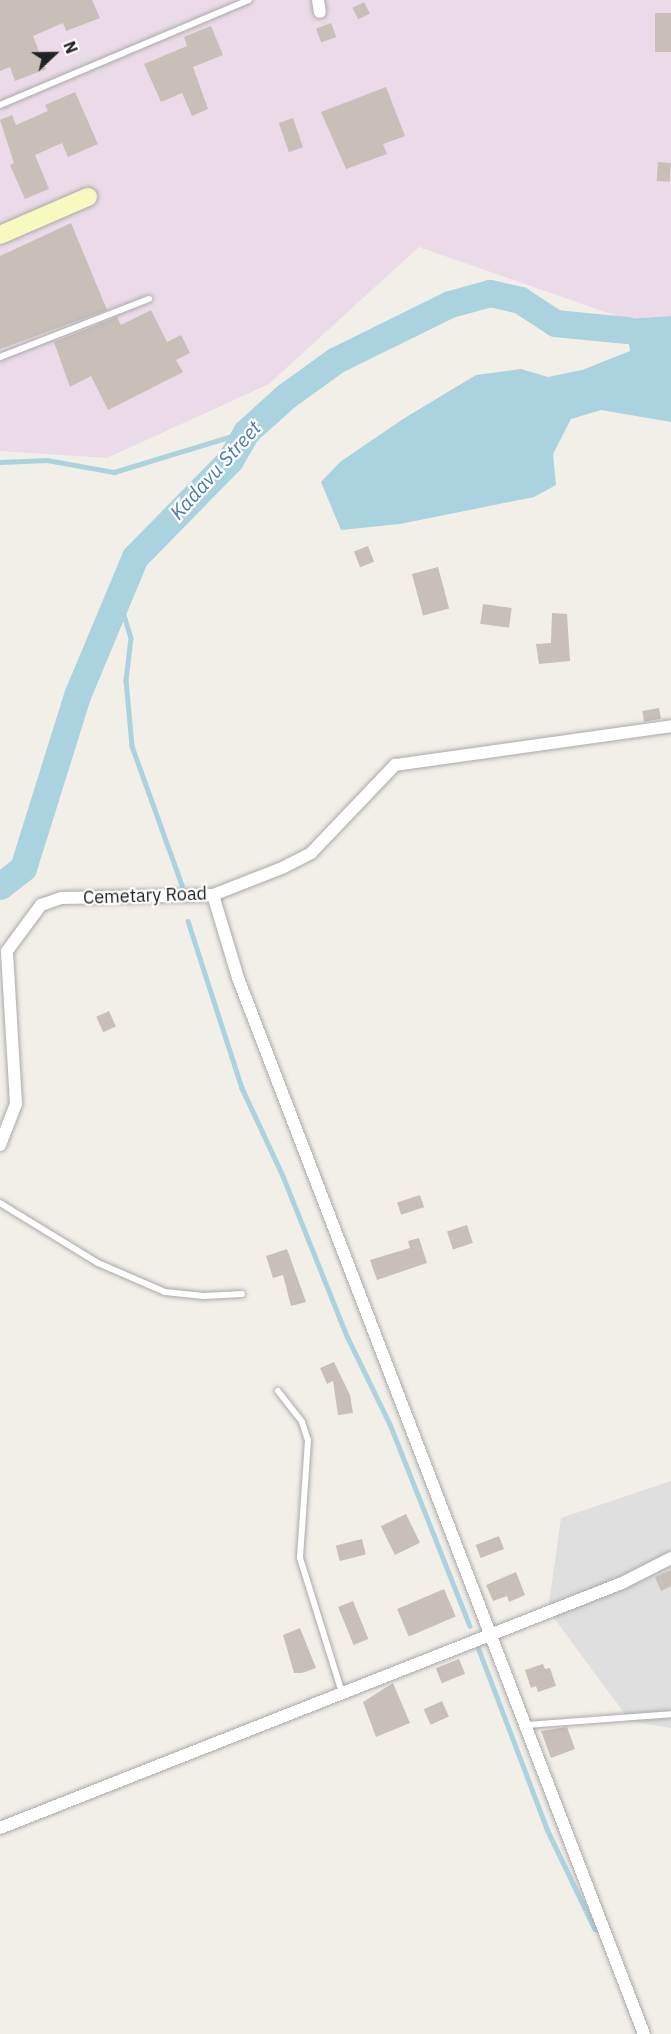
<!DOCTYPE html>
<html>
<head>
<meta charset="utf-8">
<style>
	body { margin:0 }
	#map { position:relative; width:671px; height:2034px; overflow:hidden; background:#f2efe9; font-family:"IBM Plex Sans",sans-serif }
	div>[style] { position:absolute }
	.residential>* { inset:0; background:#e0dfdf }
	.industrial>* { inset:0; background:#ebdbe8 }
	.water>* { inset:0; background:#aad3df }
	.stream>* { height:4.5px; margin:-2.25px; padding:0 2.25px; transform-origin:2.25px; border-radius:2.25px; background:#aad3df }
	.river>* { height:27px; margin:-13.5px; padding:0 13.5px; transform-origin:13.5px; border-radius:13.5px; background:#aad3df }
	.building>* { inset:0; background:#c7bfb8; transform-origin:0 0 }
	.roads { filter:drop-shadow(0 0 2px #a9a9a9) drop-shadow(0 0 2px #a9a9a9) }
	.lane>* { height:6px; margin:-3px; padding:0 3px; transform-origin:3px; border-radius:3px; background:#fff }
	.street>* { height:12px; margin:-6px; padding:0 6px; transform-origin:6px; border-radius:6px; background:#fff }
	.secondary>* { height:18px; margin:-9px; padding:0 9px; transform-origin:9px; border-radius:9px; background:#f7fabf }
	span { translate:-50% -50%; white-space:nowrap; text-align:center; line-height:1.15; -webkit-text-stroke:4.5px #fff; paint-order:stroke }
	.street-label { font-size:18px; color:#222 }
	.water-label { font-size:20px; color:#4a7aab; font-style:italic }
	.north { position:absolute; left:24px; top:24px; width:60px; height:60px; -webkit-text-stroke:4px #fff; paint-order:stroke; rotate:68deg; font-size:16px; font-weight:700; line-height:24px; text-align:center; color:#222 }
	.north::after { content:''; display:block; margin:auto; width:21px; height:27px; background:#222; clip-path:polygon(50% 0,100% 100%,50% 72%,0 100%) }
</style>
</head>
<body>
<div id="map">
	<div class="residential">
		<i style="clip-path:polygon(671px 1481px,671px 1728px,630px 1721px,548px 1610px,561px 1518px)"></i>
	</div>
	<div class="industrial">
		<i style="clip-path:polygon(0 0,671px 0,671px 316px,625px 319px,419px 247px,269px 384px,107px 458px,0 451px)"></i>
	</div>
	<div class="water">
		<i style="clip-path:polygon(671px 316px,671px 422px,601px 410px,571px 419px,553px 454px,556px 485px,534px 497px,400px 524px,341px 530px,321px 482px,340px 462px,403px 419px,476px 375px,521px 369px,548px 377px,582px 370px,630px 351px,625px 319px)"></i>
	</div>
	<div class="stream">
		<i style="left:0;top:462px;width:47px;rotate:-2.4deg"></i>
		<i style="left:47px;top:460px;width:68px;rotate:10.2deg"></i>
		<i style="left:114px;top:472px;width:138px;rotate:-16.9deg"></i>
		<i style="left:117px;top:592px;width:48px;rotate:73.1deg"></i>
		<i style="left:131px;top:638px;width:42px;rotate:96.8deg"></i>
		<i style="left:126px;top:680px;width:66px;rotate:84.8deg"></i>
		<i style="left:132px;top:746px;width:148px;rotate:70.2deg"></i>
		<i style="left:188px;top:921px;width:176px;rotate:72.1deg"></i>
		<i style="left:242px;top:1088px;width:97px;rotate:65deg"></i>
		<i style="left:283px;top:1176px;width:172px;rotate:68.2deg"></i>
		<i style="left:347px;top:1336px;width:98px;rotate:64deg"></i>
		<i style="left:390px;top:1424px;width:217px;rotate:68.4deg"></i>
		<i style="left:478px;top:1647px;width:195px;rotate:69.2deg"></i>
		<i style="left:547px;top:1829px;width:111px;rotate:64.4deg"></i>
	</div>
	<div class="river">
		<i style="left:0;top:886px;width:29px;rotate:-38deg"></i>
		<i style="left:23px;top:868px;width:183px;rotate:-72.6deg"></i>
		<i style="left:78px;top:693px;width:147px;rotate:-67.3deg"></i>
		<i style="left:135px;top:557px;width:136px;rotate:-45.6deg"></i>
		<i style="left:230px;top:460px;width:32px;rotate:-60deg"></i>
		<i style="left:246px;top:432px;width:54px;rotate:-42deg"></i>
		<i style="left:286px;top:396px;width:62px;rotate:-35.8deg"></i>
		<i style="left:336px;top:360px;width:127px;rotate:-26.2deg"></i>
		<i style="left:450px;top:304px;width:41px;rotate:-15.4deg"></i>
		<i style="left:490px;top:293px;width:31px;rotate:13deg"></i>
		<i style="left:520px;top:300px;width:42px;rotate:33.3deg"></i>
		<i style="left:555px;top:323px;width:72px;rotate:5.6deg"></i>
	</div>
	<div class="building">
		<i style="clip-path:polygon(0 0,92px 0,100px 18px,66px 31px,63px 23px,33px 36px,46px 69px,15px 81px,10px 67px,0 71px)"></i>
		<i style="left:364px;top:2px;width:13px;height:13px;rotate:63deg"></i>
		<i style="left:655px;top:13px;width:16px;height:39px"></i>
		<i style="left:331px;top:23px;width:15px;height:16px;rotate:70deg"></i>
		<i style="clip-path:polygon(211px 26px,223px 55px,193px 67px,208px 109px,192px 116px,182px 93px,161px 102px,144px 64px,187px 46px,184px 37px)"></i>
		<i style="clip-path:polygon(386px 87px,405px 136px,383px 144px,387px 154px,346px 169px,321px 112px)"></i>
		<i style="clip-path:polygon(75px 92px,98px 144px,68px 157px,62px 143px,35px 155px,49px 189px,25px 199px,10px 165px,14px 163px,0 120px,12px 115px,16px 125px,48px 111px,45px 105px)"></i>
		<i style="left:293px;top:118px;width:31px;height:15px;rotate:71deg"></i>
		<i style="left:658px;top:162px;width:13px;height:19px;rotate:4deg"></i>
		<i style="clip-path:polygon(71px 223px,107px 310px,0 349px,0 256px)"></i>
		<i style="clip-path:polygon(151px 310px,167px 342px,181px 335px,190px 353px,176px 360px,183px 372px,108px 410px,91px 376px,70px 387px,54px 342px,117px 317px,121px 325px)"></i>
		<i style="left:368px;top:546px;width:17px;height:15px;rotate:69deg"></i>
		<i style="left:438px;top:567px;width:43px;height:27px;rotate:75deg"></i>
		<i style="left:483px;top:604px;width:29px;height:20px;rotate:8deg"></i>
		<i style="clip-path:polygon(552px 613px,567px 614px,570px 661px,539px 664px,536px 644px,551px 643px)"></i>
		<i style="left:659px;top:708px;width:11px;height:17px;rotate:80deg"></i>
		<i style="left:109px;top:1011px;width:17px;height:14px;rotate:66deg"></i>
		<i style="left:420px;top:1195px;width:13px;height:24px;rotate:72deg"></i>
		<i style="left:467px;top:1225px;width:19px;height:21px;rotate:72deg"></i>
		<i style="clip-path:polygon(419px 1238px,427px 1263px,377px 1280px,370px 1260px,410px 1248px,408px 1241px)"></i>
		<i style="clip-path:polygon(287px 1249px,306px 1302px,291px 1306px,283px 1275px,273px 1278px,266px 1256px)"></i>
		<i style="clip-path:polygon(334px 1362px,350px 1395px,353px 1413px,338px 1415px,333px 1381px,327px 1384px,320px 1368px)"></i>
		<i style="left:406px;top:1514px;width:32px;height:28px;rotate:64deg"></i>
		<i style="left:499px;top:1536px;width:14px;height:25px;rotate:69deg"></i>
		<i style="left:362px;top:1539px;width:16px;height:27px;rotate:76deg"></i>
		<i style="clip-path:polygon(671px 1570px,671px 1586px,661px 1591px,655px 1577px)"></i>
		<i style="clip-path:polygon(516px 1572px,525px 1595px,509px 1602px,507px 1596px,493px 1601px,486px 1585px)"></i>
		<i style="left:444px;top:1589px;width:30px;height:51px;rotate:67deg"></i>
		<i style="left:353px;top:1601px;width:41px;height:16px;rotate:68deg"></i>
		<i style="clip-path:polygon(300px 1628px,316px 1668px,302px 1673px,294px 1673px,283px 1635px)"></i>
		<i style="left:459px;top:1659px;width:16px;height:25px;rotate:68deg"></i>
		<i style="clip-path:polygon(543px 1664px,545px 1669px,550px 1668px,556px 1686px,538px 1692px,536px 1686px,531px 1688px,525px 1670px)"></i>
		<i style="clip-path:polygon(393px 1683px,410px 1723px,376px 1737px,363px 1702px)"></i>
		<i style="left:442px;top:1701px;width:17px;height:20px;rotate:66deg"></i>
		<i style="clip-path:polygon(567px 1727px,575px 1749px,551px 1758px,541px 1731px)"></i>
	</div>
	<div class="roads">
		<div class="lane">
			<i style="left:0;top:105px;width:270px;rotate:-22.9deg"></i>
			<i style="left:0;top:357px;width:160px;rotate:-21.3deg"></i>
			<i style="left:0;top:1203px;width:115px;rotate:31.5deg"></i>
			<i style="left:98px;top:1263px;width:73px;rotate:23.4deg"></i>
			<i style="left:165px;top:1292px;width:39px;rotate:6deg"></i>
			<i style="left:204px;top:1296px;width:38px;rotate:-3deg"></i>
			<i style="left:278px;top:1391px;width:39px;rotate:52deg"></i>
			<i style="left:302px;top:1422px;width:19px;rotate:72deg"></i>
			<i style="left:308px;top:1440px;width:118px;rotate:93.9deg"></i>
			<i style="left:300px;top:1558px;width:141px;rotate:72.7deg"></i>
			<i style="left:526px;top:1725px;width:145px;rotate:-4.3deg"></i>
		</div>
		<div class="street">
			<i style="left:318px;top:0;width:12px;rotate:81deg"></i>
			<i style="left:213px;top:895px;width:87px;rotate:73.2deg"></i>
			<i style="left:238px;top:978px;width:1131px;rotate:68.97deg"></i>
			<i style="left:0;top:1145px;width:44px;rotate:-68.7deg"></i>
			<i style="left:16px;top:1104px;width:153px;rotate:-93.4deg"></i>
			<i style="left:7px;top:951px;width:57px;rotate:-53.5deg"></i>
			<i style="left:41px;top:905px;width:21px;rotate:-19deg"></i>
			<i style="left:61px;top:898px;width:152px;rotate:-1.1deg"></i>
			<i style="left:213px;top:895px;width:74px;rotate:-21.4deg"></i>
			<i style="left:282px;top:868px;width:33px;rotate:-27deg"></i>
			<i style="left:311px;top:853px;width:122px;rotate:-46.3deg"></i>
			<i style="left:395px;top:765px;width:279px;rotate:-8deg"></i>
			<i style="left:0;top:1828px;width:669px;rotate:-21.5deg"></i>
			<i style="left:622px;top:1583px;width:55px;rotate:-27deg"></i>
		</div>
		<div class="secondary">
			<i style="left:0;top:235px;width:96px;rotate:-23.4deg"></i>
		</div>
	</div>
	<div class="street-label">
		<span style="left:145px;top:896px;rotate:-2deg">Cemetary Road</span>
	</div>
	<div class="water-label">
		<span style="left:215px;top:470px;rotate:-48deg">Kadavu Street</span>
	</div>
	<div class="north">N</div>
</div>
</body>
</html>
